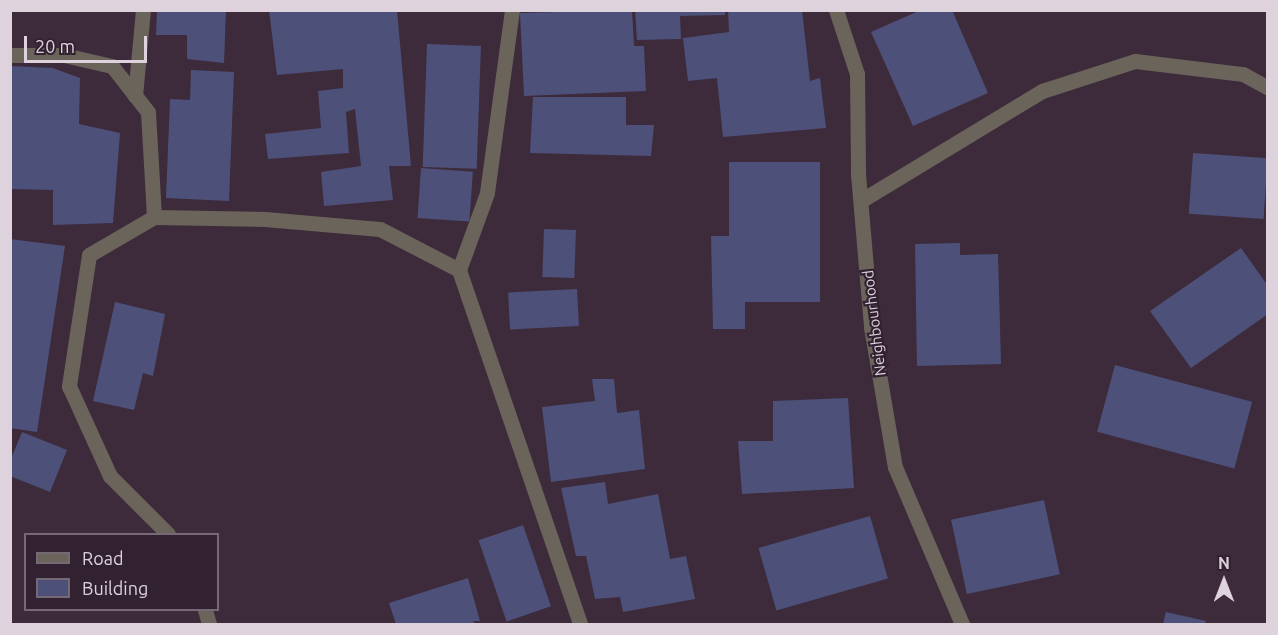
<!DOCTYPE html>
<html>
<head>
<meta charset="utf-8">
<style>
	body { margin:0 }
	#map { position:relative; width:1278px; height:635px; overflow:hidden; background:#3d2b3b; font-family:Ubuntu,sans-serif }
	div>[style] { position:absolute }
	.building>* { inset:0; background:#4d5079; transform-origin:0 0 }
	.minor>* { height:15px; margin:-7.5px; padding:0 7.5px; transform-origin:7.5px; border-radius:7.5px; background:#6a645a }
	span { translate:-50% -50%; white-space:nowrap; text-align:center; line-height:1.15; -webkit-text-stroke:4.5px #322131; paint-order:stroke }
	.street-label { font-size:15px; color:#ded2dc }
	.frame { position:absolute; inset:0; border:12px solid #ded2dc; pointer-events:none }
	.legend { position:absolute; left:24px; top:533px; width:195px; height:78px; box-sizing:border-box; background:#322131; border:2px solid #776875; margin:0; padding:8px 10px; list-style:none; font-size:18px; color:#ded2dc }
	.legend li { display:flex; align-items:center; gap:12px; height:30px }
	.legend b { width:30px; border:2px solid #776875 }
	.north { position:absolute; left:1194px; top:551px; width:60px; height:60px; -webkit-text-stroke:4px #322131; paint-order:stroke; rotate:0deg; font-size:16px; font-weight:700; line-height:24px; text-align:center; color:#ded2dc }
	.north::after { content:''; display:block; margin:auto; width:21px; height:27px; background:#ded2dc; clip-path:polygon(50% 0,100% 100%,50% 72%,0 100%) }
	.scale { position:absolute; left:24px; top:36px; width:123px; height:27px; box-sizing:border-box; border:3px solid #ded2dc; border-top:0; padding-left:8px; font-size:18px; line-height:21px; white-space:nowrap; color:#ded2dc; -webkit-text-stroke:4px #322131; paint-order:stroke }
</style>
</head>
<body>
<div id="map">
	<div class="building">
		<i style="clip-path:polygon(157px 10px,226px 10px,224px 63px,187px 59px,187px 35px,156px 35px)"></i>
		<i style="clip-path:polygon(269px 10px,397px 10px,411px 166px,389px 166px,393px 200px,324px 206px,321px 172px,361px 166px,355px 109px,346px 112px,349px 153px,268px 159px,265px 134px,321px 128px,318px 91px,343px 88px,343px 69px,277px 75px)"></i>
		<i style="clip-path:polygon(632px 10px,634px 46px,644px 46px,646px 91px,524px 96px,520px 13px)"></i>
		<i style="clip-path:polygon(635px 10px,725px 10px,725px 15px,680px 16px,681px 39px,637px 40px)"></i>
		<i style="clip-path:polygon(728px 10px,802px 10px,810px 81px,820px 78px,826px 128px,723px 137px,717px 78px,688px 81px,683px 38px,729px 32px)"></i>
		<i style="clip-path:polygon(921px 10px,952px 10px,988px 93px,913px 126px,871px 32px)"></i>
		<i style="left:427px;top:44px;width:54px;height:123px;rotate:2deg"></i>
		<i style="clip-path:polygon(10px 66px,53px 68px,80px 78px,79px 124px,120px 133px,113px 223px,53px 225px,53px 190px,10px 189px)"></i>
		<i style="clip-path:polygon(191px 70px,234px 72px,229px 201px,166px 198px,170px 99px,190px 100px)"></i>
		<i style="clip-path:polygon(533px 97px,626px 97px,626px 125px,654px 125px,651px 156px,530px 153px)"></i>
		<i style="left:1193px;top:153px;width:75px;height:61px;rotate:4deg"></i>
		<i style="clip-path:polygon(729px 162px,820px 162px,820px 302px,745px 302px,745px 329px,713px 329px,711px 236px,729px 236px)"></i>
		<i style="left:421px;top:168px;width:52px;height:50px;rotate:4deg"></i>
		<i style="left:544px;top:229px;width:32px;height:48px;rotate:2deg"></i>
		<i style="clip-path:polygon(10px 239px,65px 246px,37px 432px,10px 428px)"></i>
		<i style="clip-path:polygon(960px 243px,960px 255px,998px 254px,1001px 364px,917px 366px,915px 244px)"></i>
		<i style="clip-path:polygon(1241px 248px,1268px 286px,1268px 314px,1191px 368px,1150px 311px)"></i>
		<i style="left:577px;top:289px;width:37px;height:69px;rotate:87deg"></i>
		<i style="clip-path:polygon(115px 302px,165px 314px,153px 376px,143px 373px,134px 410px,93px 401px)"></i>
		<i style="left:1115px;top:365px;width:142px;height:69px;rotate:15deg"></i>
		<i style="clip-path:polygon(592px 379px,614px 379px,617px 413px,639px 410px,645px 469px,551px 482px,542px 407px,595px 401px)"></i>
		<i style="clip-path:polygon(848px 398px,854px 488px,742px 494px,738px 441px,773px 441px,773px 401px)"></i>
		<i style="clip-path:polygon(22px 432px,67px 450px,50px 492px,10px 476px,10px 461px)"></i>
		<i style="clip-path:polygon(605px 482px,608px 504px,658px 494px,670px 559px,686px 556px,695px 599px,623px 612px,620px 597px,595px 599px,586px 556px,576px 556px,561px 488px)"></i>
		<i style="left:1044px;top:500px;width:76px;height:95px;rotate:78deg"></i>
		<i style="left:870px;top:516px;width:65px;height:116px;rotate:74deg"></i>
		<i style="left:523px;top:525px;width:86px;height:47px;rotate:71deg"></i>
		<i style="clip-path:polygon(468px 578px,480px 621px,473px 621px,475px 624px,396px 624px,389px 603px)"></i>
		<i style="clip-path:polygon(1166px 612px,1206px 621px,1205px 624px,1163px 624px)"></i>
	</div>
	<div class="minor">
		<i style="left:512px;top:10px;width:185px;rotate:97.8deg"></i>
		<i style="left:487px;top:193px;width:82px;rotate:110deg"></i>
		<i style="left:459px;top:270px;width:374px;rotate:71.1deg"></i>
		<i style="left:836px;top:10px;width:67px;rotate:71.8deg"></i>
		<i style="left:857px;top:74px;width:100px;rotate:89.4deg"></i>
		<i style="left:858px;top:174px;width:154px;rotate:85.1deg"></i>
		<i style="left:871px;top:327px;width:142px;rotate:80.3deg"></i>
		<i style="left:895px;top:467px;width:171px;rotate:66.9deg"></i>
		<i style="left:10px;top:55px;width:54px"></i>
		<i style="left:64px;top:55px;width:49px;rotate:12.9deg"></i>
		<i style="left:112px;top:66px;width:58px;rotate:52deg"></i>
		<i style="left:148px;top:112px;width:105px;rotate:86.7deg"></i>
		<i style="left:154px;top:217px;width:75px;rotate:149.7deg"></i>
		<i style="left:89px;top:255px;width:133px;rotate:98.7deg"></i>
		<i style="left:69px;top:386px;width:99px;rotate:65.5deg"></i>
		<i style="left:110px;top:476px;width:82px;rotate:45deg"></i>
		<i style="left:135px;top:96px;width:86px;rotate:-84.7deg"></i>
		<i style="left:862px;top:200px;width:210px;rotate:-31.2deg"></i>
		<i style="left:1042px;top:91px;width:98px;rotate:-17.9deg"></i>
		<i style="left:1135px;top:61px;width:109px;rotate:6.9deg"></i>
		<i style="left:1243px;top:74px;width:29px;rotate:29deg"></i>
		<i style="left:154px;top:217px;width:111px;rotate:1deg"></i>
		<i style="left:265px;top:219px;width:115px;rotate:5deg"></i>
		<i style="left:380px;top:229px;width:89px;rotate:27.4deg"></i>
		<i style="left:205px;top:610px;width:15px;rotate:74deg"></i>
	</div>
	<div class="street-label">
		<span style="left:874px;top:323px;rotate:-97deg">Neighbourhood</span>
	</div>
	<div class="frame"></div>
	<ul class="legend">
	<li><b style="height:8px;background:#6a645a"></b>Road</li>
	<li><b style="height:16px;background:#4d5079"></b>Building</li>
	</ul>
	<div class="north">N</div>
	<div class="scale">20 m</div>
</div>
</body>
</html>
